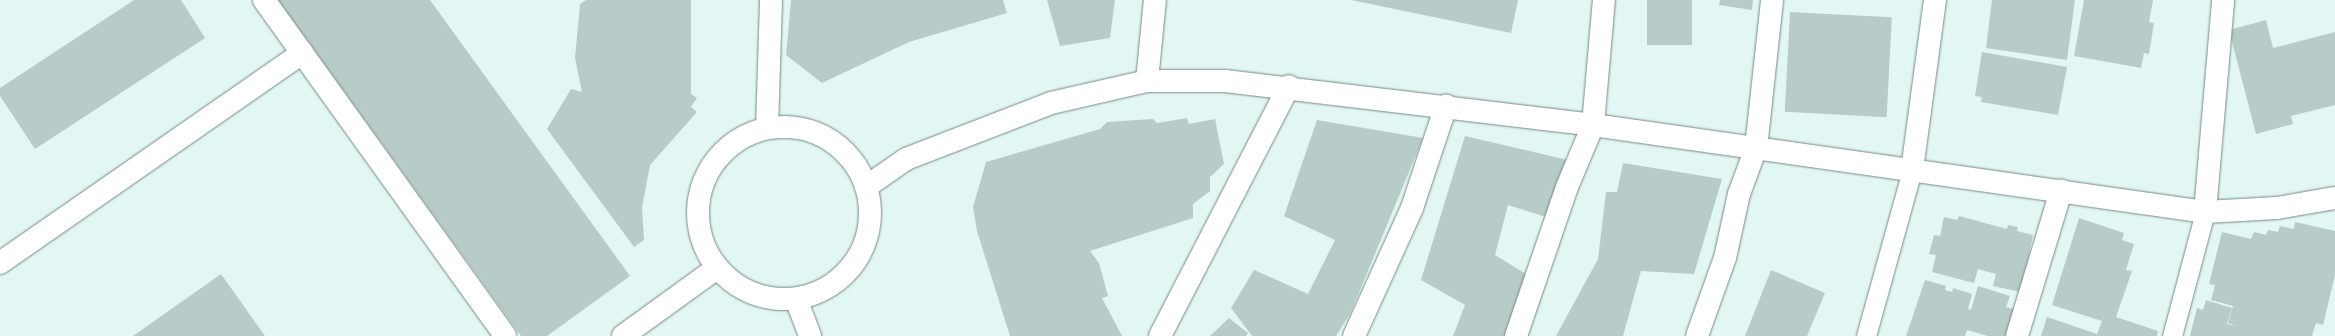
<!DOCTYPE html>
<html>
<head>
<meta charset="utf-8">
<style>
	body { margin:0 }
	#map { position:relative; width:2335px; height:336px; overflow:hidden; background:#e2f7f3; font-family:"Titillium Web",sans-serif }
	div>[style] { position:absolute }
	.building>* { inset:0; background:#b7ccc8; transform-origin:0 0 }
	.roads { filter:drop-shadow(0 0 1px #768986) drop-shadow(0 0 1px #768986) }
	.lane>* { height:19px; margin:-9.5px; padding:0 9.5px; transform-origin:9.5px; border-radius:9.5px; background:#fff }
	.street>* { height:22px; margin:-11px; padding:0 11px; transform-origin:11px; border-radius:11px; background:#fff }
	.secondary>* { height:22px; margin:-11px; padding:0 11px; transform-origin:11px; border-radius:11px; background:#fff }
	.secondary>.ring { margin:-11px; padding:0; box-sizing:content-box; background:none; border:22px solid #fff; border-radius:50% }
	span { translate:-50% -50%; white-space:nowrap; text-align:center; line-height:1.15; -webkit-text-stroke:4px #fff; paint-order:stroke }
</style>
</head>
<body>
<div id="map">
	<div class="building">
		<i style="clip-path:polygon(134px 0,181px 0,205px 38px,35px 149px,0 96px,0 88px)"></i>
		<i style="clip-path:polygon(278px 0,430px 0,630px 276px,547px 336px,521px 336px)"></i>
		<i style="clip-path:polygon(586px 0,691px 0,691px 94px,697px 98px,691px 107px,697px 112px,650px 165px,642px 208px,644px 240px,634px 247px,547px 129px,571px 89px,582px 92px,575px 58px,580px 4px)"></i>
		<i style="clip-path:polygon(791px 0,1003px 0,1007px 13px,909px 42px,822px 83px,786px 55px)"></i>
		<i style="clip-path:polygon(1047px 0,1115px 0,1110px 38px,1060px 46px)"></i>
		<i style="clip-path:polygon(1351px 0,1518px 0,1511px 33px)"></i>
		<i style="left:1647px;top:0;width:45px;height:45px"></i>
		<i style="clip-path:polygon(1720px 0,1753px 0,1752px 10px,1719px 5px)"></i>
		<i style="clip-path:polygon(1992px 0,2075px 0,2067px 60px,1986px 48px)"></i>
		<i style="clip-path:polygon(2084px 0,2153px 0,2149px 22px,2154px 23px,2149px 54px,2144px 53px,2141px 68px,2074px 56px)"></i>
		<i style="left:1790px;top:12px;width:102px;height:100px;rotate:3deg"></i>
		<i style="clip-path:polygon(2266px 20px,2273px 48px,2335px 32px,2335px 105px,2291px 116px,2293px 124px,2256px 134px,2229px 30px)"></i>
		<i style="clip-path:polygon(1982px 52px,2067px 67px,2058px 115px,1981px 102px,1982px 97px,1975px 96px)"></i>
		<i style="clip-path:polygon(1187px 118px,1189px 124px,1215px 119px,1224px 164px,1210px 177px,1210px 191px,1193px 204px,1193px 218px,1090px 251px,1099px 263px,1108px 296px,1102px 298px,1122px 336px,1010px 336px,977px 231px,973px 207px,986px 162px,1100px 129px,1107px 122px,1153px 119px,1157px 123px)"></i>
		<i style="clip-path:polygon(1317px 120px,1423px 138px,1351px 312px,1336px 336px,1252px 336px,1231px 308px,1254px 270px,1308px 294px,1335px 240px,1284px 216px)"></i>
		<i style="clip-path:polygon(1465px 136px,1568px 160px,1549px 218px,1508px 205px,1495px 255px,1534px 279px,1508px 336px,1453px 336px,1465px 305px,1421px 280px)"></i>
		<i style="clip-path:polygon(1623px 163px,1722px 179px,1694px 274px,1641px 271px,1623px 336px,1556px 336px,1598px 259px,1606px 192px,1617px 192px)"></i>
		<i style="clip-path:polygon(1959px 216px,2007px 229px,2008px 225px,2018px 227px,2017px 231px,2033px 235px,2021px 292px,1993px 286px,1996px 274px,1978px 269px,1974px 283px,1932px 272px,1936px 255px,1929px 254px,1934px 235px,1940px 236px,1944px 217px,1957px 220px)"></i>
		<i style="clip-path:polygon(2079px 218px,2124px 233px,2122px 240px,2134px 244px,2126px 270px,2132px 271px,2116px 317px,2158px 331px,2157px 336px,2041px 336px,2047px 317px,2097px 334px,2102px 321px,2052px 305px)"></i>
		<i style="clip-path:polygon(2295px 222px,2335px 231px,2335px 275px,2323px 325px,2316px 323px,2312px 336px,2190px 336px,2197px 308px,2203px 310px,2206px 300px,2232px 308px,2227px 324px,2236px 326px,2228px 323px,2233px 306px,2211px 300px,2215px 285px,2209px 284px,2222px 232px,2251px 239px,2254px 232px,2266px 235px,2268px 230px,2278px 232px,2280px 226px,2294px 229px)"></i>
		<i style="clip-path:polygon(1771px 270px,1825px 293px,1807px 336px,1745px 336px)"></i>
		<i style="clip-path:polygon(221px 274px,265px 336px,133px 336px)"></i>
		<i style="clip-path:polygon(1925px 280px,1946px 286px,1945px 290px,1952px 292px,1953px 288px,1972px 294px,1968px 309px,1971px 310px,1978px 286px,2010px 296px,2006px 307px,2017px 310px,2010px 336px,1988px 336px,1967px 330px,1965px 336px,1906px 336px)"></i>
		<i style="clip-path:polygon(1229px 318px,1248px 333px,1246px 336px,1210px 336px)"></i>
	</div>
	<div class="roads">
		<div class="lane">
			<i style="left:1866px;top:336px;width:172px;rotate:-74.5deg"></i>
			<i style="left:2172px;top:336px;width:128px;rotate:-75.1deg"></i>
		</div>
		<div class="street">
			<i style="left:264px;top:0;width:413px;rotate:54.3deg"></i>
			<i style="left:1147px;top:81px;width:81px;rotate:-84.4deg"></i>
			<i style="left:1912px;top:170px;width:172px;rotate:-82.3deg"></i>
			<i style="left:866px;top:187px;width:49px;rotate:-35deg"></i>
			<i style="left:906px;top:159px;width:155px;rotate:-21.1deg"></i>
			<i style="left:1051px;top:103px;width:98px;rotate:-12.9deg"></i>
			<i style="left:1147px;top:81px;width:78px"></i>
			<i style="left:1225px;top:81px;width:371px;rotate:6.8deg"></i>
			<i style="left:1593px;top:125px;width:618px;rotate:8.09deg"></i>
			<i style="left:2205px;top:212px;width:72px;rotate:-3.2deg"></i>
			<i style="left:2277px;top:208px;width:59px;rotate:-9.8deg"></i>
			<i style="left:2205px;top:212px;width:213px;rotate:-85.1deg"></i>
			<i style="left:0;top:263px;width:368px;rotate:-34.8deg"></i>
			<i style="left:623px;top:336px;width:116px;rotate:-35.9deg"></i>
			<i style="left:1160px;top:336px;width:281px;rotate:-62.7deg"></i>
			<i style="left:1354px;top:336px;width:141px;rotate:-65.6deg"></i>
			<i style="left:1412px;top:208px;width:108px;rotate:-71.6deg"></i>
			<i style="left:1516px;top:336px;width:157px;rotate:-71.1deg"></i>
			<i style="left:1567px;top:187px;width:67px;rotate:-67.2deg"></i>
			<i style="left:1593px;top:125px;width:125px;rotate:-85deg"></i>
			<i style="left:1697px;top:336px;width:83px;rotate:-70.3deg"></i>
			<i style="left:1725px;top:258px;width:66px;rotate:-77.7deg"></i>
			<i style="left:1739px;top:194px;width:49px;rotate:-69.7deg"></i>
			<i style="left:1756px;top:148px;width:149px;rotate:-83.8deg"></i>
			<i style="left:2017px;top:336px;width:152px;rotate:-73.1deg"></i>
		</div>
		<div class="secondary">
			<i class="ring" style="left:698px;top:127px;width:150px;height:150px"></i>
			<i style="left:767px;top:128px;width:128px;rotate:-88.2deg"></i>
			<i style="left:796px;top:299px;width:40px;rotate:69deg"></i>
		</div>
	</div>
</div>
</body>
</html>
